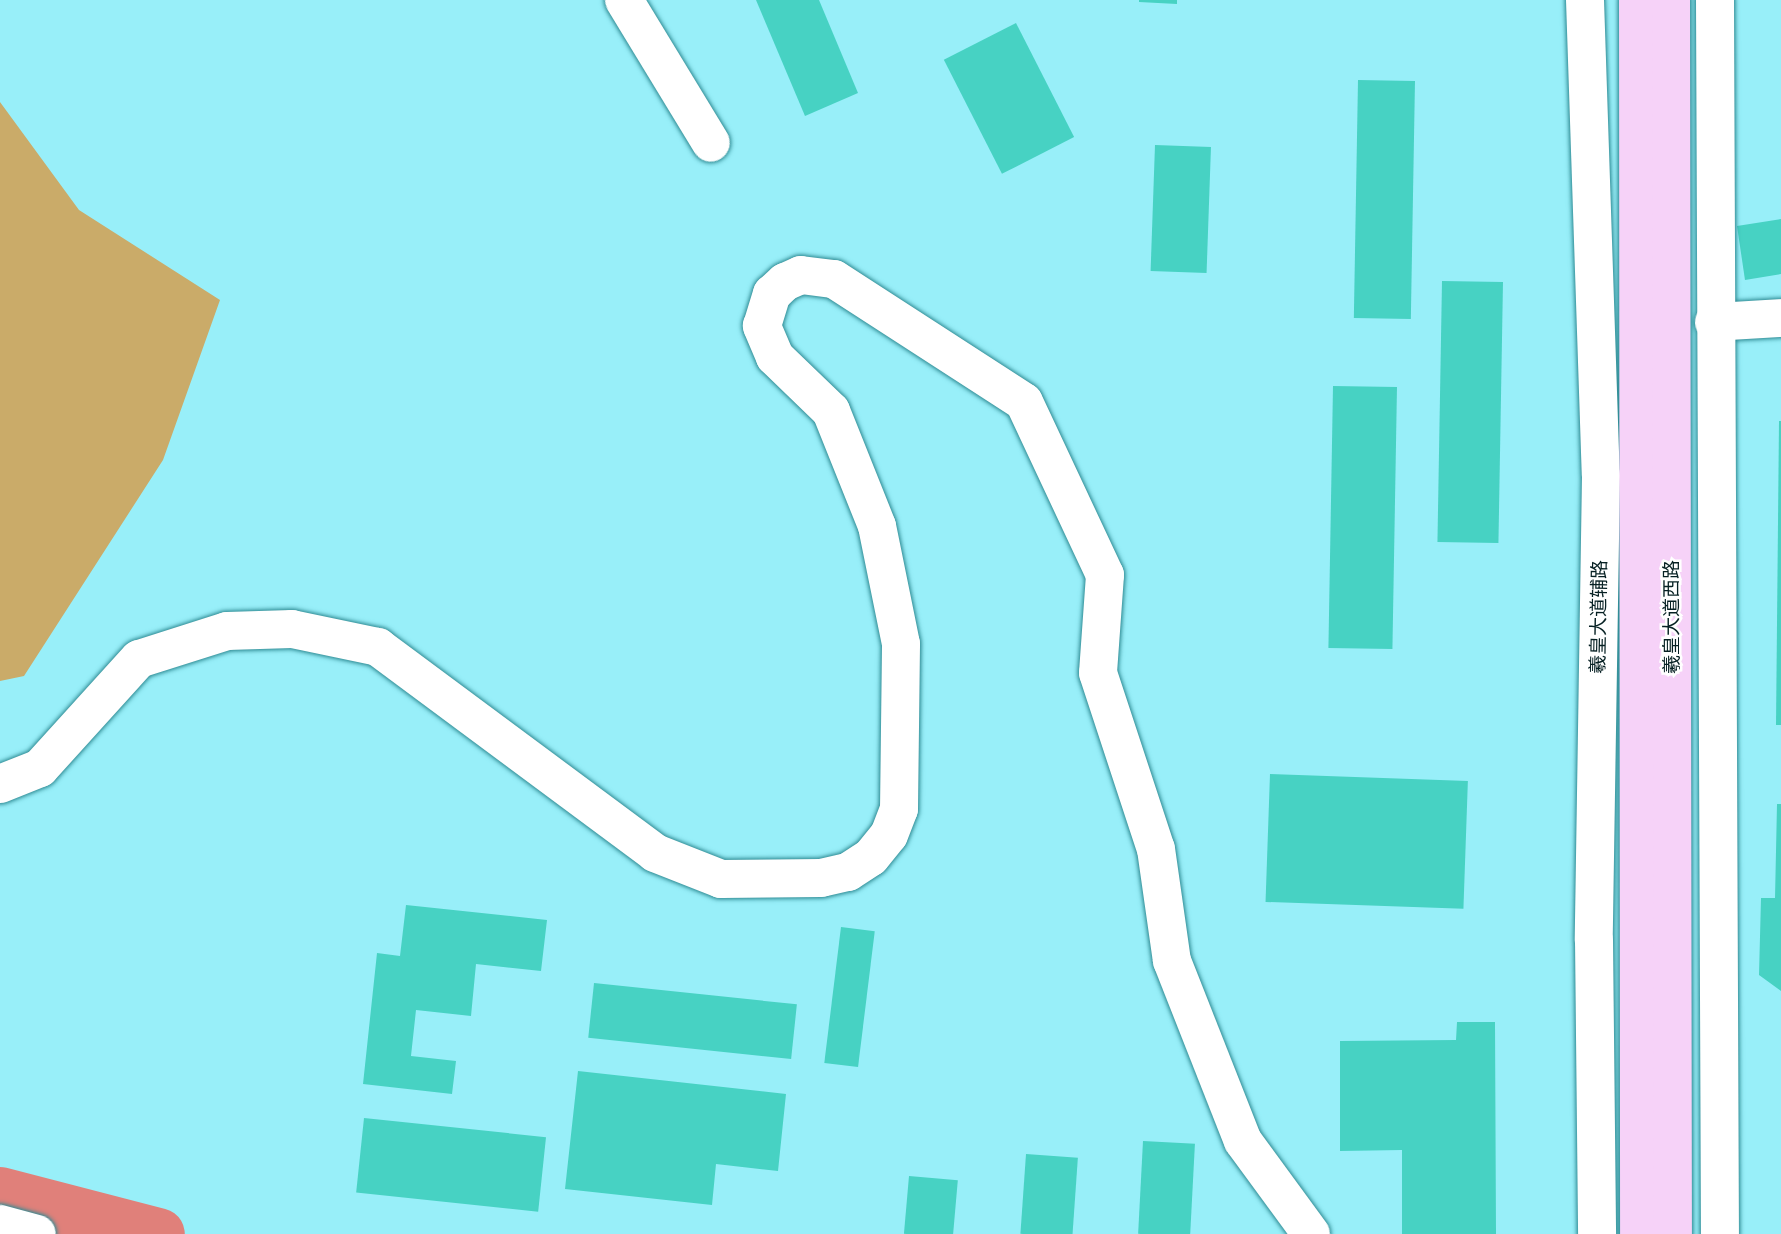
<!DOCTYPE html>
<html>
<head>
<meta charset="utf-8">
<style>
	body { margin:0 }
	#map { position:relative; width:1781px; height:1234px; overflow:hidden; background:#98eff9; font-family:"Space Grotesk","Noto Sans SC",sans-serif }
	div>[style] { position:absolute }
	.green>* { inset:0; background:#caab69 }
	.river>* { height:52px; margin:-26px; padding:0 26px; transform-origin:26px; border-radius:26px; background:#e0807a }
	.building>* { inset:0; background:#47d2c3; transform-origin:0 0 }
	.roads { filter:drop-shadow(0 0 2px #2f8b94) drop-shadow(0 0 2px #2f8b94) }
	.minor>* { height:38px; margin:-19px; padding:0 19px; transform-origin:19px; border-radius:19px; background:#fff }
	.major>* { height:38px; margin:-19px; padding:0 19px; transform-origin:19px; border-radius:19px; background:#f6d2f8 }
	span { translate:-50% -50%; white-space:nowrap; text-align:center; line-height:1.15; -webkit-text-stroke:5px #fff; paint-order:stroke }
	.street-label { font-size:19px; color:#062023 }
</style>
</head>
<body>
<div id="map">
	<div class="green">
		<i style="clip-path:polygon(0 102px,79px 210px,220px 300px,163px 460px,24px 676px,0 681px)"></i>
	</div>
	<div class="river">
		<i style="left:0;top:1193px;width:164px;rotate:14.5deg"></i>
	</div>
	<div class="building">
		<i style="clip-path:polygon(756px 0,819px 0,858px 93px,805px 116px)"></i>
		<i style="clip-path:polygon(1139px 0,1177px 0,1177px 4px,1139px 2px)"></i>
		<i style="left:1016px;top:23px;width:128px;height:81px;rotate:63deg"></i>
		<i style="left:1358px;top:80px;width:57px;height:238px;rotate:1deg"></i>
		<i style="left:1155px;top:145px;width:56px;height:126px;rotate:2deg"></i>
		<i style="clip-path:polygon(1781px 219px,1781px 274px,1745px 280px,1737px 226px)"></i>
		<i style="left:1442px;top:281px;width:61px;height:261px;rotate:1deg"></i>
		<i style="left:1333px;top:386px;width:64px;height:262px;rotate:1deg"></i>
		<i style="clip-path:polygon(1779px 421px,1781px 421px,1781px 725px,1776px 725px)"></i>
		<i style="left:1270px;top:774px;width:198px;height:128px;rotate:2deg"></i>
		<i style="clip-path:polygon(1777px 804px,1781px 804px,1781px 991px,1759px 975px,1761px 898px,1775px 898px)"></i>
		<i style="clip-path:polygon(406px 905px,547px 920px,541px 971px,476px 964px,471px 1016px,416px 1010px,411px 1056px,456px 1061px,452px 1094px,363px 1084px,377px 953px,400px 956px)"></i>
		<i style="left:841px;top:927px;width:34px;height:137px;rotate:7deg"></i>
		<i style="left:594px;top:983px;width:204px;height:55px;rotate:6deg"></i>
		<i style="clip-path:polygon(1457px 1022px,1495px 1022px,1496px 1234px,1402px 1234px,1402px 1150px,1340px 1151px,1340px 1041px,1456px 1040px)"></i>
		<i style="clip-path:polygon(578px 1071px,786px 1094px,778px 1171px,716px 1164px,712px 1205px,565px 1189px)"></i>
		<i style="left:364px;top:1118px;width:183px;height:75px;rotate:6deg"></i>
		<i style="left:1143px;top:1141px;width:52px;height:93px;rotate:3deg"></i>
		<i style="left:1026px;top:1154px;width:52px;height:80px;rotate:4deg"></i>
		<i style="left:909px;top:1176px;width:49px;height:58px;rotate:5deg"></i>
	</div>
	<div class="roads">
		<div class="minor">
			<i style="left:624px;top:0;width:167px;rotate:58.7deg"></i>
			<i style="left:1585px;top:0;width:475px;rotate:88.1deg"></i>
			<i style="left:1601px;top:475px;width:465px;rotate:90.9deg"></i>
			<i style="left:1594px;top:940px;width:294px;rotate:89.4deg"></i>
			<i style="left:1715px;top:0;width:1234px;rotate:89.77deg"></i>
			<i style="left:1714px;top:322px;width:67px;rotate:-3.4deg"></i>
			<i style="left:0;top:784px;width:43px;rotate:-21.8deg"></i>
			<i style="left:40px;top:768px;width:147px;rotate:-47.8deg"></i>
			<i style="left:139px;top:659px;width:92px;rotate:-17.7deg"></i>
			<i style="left:227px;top:631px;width:65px;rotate:-1.8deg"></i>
			<i style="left:292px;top:629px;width:88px;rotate:11.8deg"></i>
			<i style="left:378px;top:647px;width:345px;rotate:36.6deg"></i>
			<i style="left:655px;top:853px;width:71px;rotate:21.5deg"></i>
			<i style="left:721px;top:879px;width:100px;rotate:-0.6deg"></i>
			<i style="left:821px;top:878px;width:28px;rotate:-13deg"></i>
			<i style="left:848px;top:872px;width:27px;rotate:-33deg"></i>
			<i style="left:871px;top:857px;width:28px;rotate:-51deg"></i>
			<i style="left:889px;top:835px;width:28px;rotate:-69deg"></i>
			<i style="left:899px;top:809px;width:165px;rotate:-89.3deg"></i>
			<i style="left:901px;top:644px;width:120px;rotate:-101.5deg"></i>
			<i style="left:877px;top:526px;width:124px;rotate:-111.8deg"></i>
			<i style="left:831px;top:411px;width:78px;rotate:-136deg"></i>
			<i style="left:775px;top:357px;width:34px;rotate:-113deg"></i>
			<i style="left:762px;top:326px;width:34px;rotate:-73deg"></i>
			<i style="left:772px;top:294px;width:18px;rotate:-43deg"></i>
			<i style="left:785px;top:282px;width:17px;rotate:-24deg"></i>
			<i style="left:801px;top:275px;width:33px;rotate:7deg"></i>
			<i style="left:834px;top:279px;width:226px;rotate:32.9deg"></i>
			<i style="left:1024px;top:402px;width:191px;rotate:64.9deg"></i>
			<i style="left:1105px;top:575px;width:98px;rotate:94.1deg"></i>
			<i style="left:1098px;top:673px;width:185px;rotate:71.8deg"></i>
			<i style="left:1156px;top:849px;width:113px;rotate:81.9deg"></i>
			<i style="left:1172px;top:961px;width:193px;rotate:68.5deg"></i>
			<i style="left:1243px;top:1141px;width:115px;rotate:53.8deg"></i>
			<i style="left:0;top:1224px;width:38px;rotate:15deg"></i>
		</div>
		<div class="major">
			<i style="left:1638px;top:0;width:1234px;rotate:89.95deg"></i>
			<i style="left:1671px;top:0;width:1234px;rotate:89.91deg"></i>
		</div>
	</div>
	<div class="street-label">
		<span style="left:1599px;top:617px;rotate:-89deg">羲皇大道辅路</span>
		<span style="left:1672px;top:617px;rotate:-90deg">羲皇大道西路</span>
	</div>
</div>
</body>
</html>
